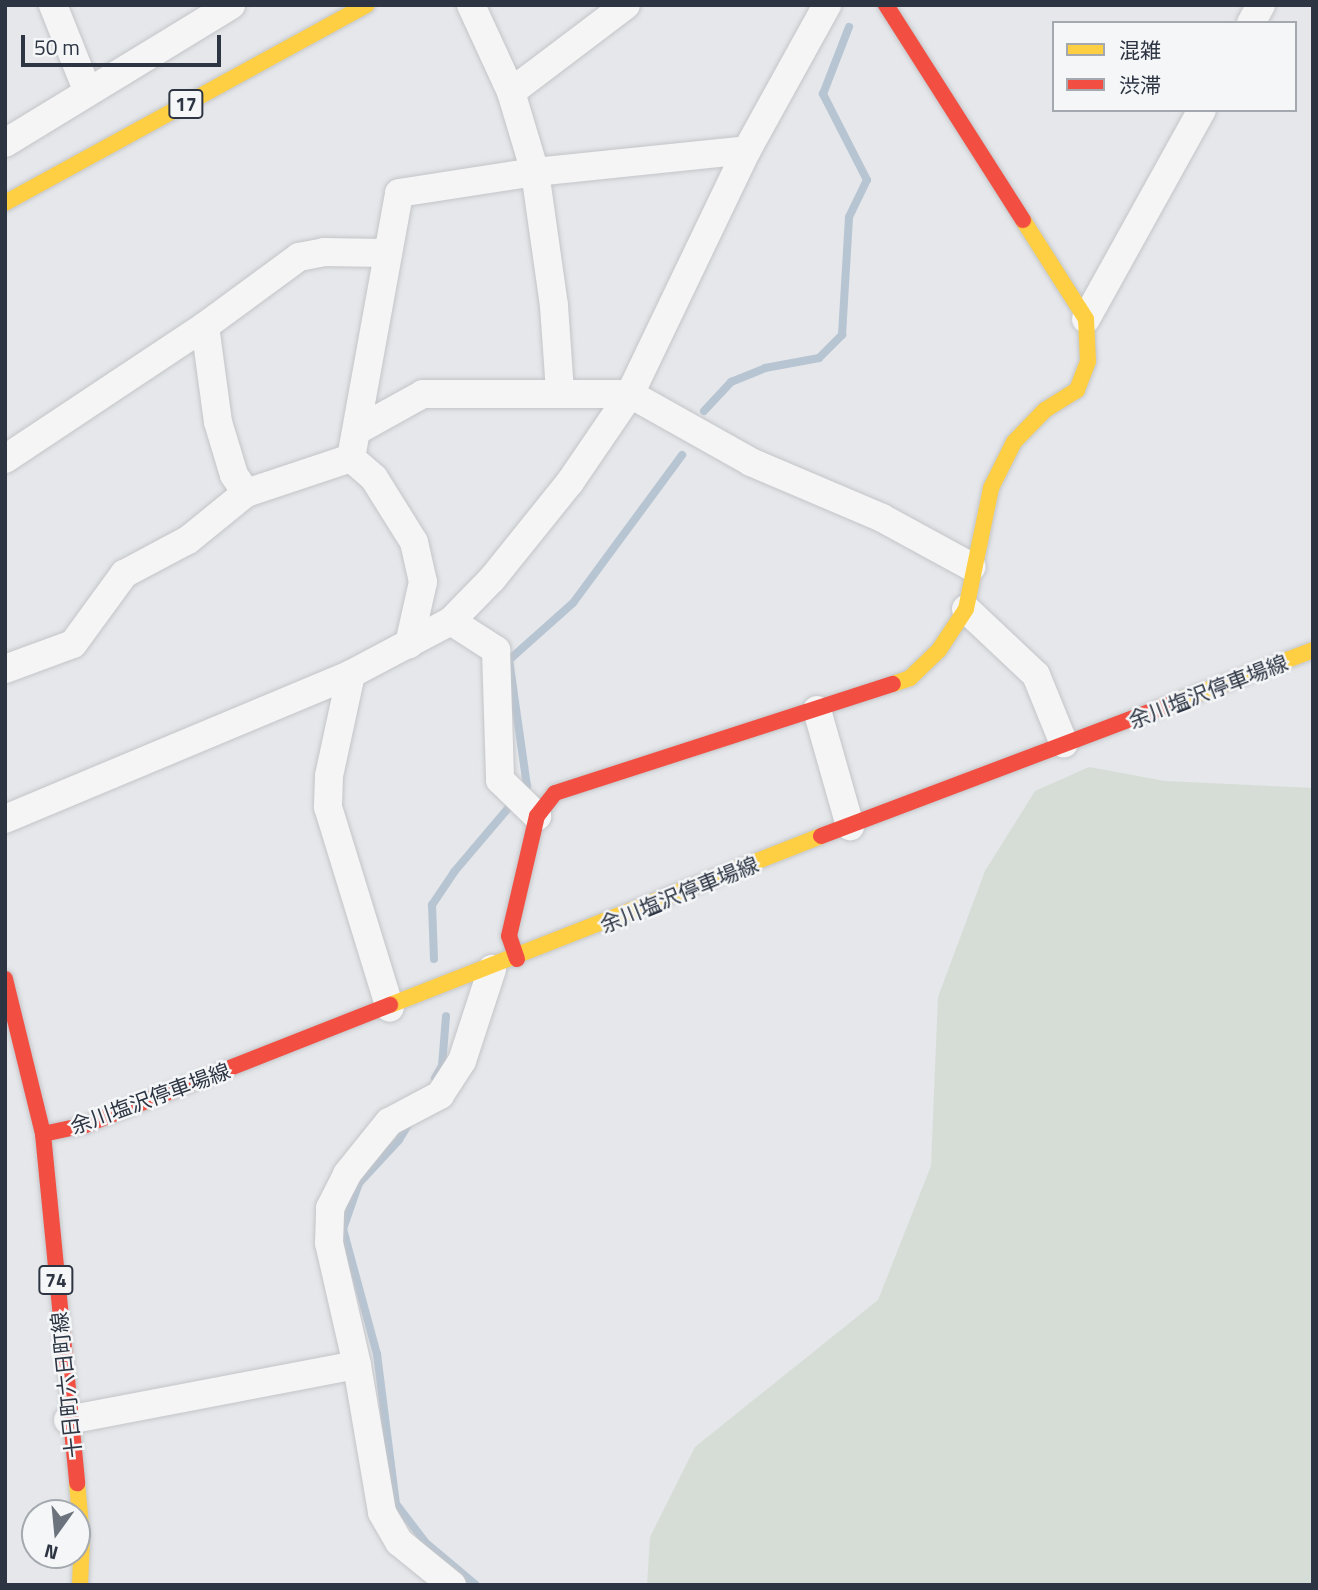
<!DOCTYPE html>
<html>
<head>
<meta charset="utf-8">
<style>
	body { margin:0 }
	#map { position:relative; width:1318px; height:1590px; overflow:hidden; background:#e5e7ea; font-family:"Titillium Web","Noto Sans JP",sans-serif }
	div>[style] { position:absolute }
	.green>* { inset:0; background:#d6ddd6 }
	.stream>* { height:8px; margin:-4px; padding:0 4px; transform-origin:4px; border-radius:4px; background:#b7c4d2 }
	.roads { filter:drop-shadow(0 0 2px #c3c5c8) drop-shadow(0 0 2px #c3c5c8) }
	.street>* { height:28px; margin:-14px; padding:0 14px; transform-origin:14px; border-radius:14px; background:#f5f5f6 }
	.slow>* { height:16px; margin:-8px; padding:0 8px; transform-origin:8px; border-radius:8px; background:#ffcf43 }
	.jam>* { height:16px; margin:-8px; padding:0 8px; transform-origin:8px; border-radius:8px; background:#f24e42 }
	span { translate:-50% -50%; white-space:nowrap; text-align:center; line-height:1.15; -webkit-text-stroke:5px #f4f6f8; paint-order:stroke }
	.shield-label span { padding:2px 5px; background:#f4f6f8; border:2px solid; border-radius:5px; -webkit-text-stroke-width:0 }
	.shield-label { font-size:19px; color:#2d3542; font-weight:700 }
	.street-label { font-size:21px; color:#2d3542 }
	.frame { position:absolute; inset:0; border:7px solid #2d3542; pointer-events:none }
	.legend { position:absolute; left:1052px; top:21px; width:245px; height:91px; box-sizing:border-box; background:#f4f6f8; border:2px solid #a4a9af; margin:0; padding:9px 12px; list-style:none; font-size:21px; color:#2d3542 }
	.legend li { display:flex; align-items:center; gap:14px; height:35px }
	.legend b { width:35px; border:2px solid #a4a9af }
	.north { position:absolute; left:21px; top:1499px; width:70px; height:70px; box-sizing:border-box; background:#f4f6f8; border:2px solid #a4a9af; border-radius:50%; rotate:195deg; font-size:19px; font-weight:700; line-height:28px; text-align:center; color:#2d3542 }
	.north::after { content:''; display:block; margin:auto; width:24px; height:32px; background:#6d737d; clip-path:polygon(50% 0,100% 100%,50% 72%,0 100%) }
	.scale { position:absolute; left:21px; top:35px; width:200px; height:32px; box-sizing:border-box; border:4px solid #2d3542; border-top:0; padding-left:9px; font-size:21px; line-height:24px; white-space:nowrap; color:#2d3542; -webkit-text-stroke:5px #f4f6f8; paint-order:stroke }
</style>
</head>
<body>
<div id="map">
	<div class="green">
		<i style="clip-path:polygon(1089px 767px,1165px 781px,1313px 788px,1313px 1585px,647px 1585px,650px 1537px,695px 1447px,878px 1300px,931px 1166px,938px 997px,985px 871px,1035px 791px)"></i>
	</div>
	<div class="stream">
		<i style="left:704px;top:411px;width:40px;rotate:-47deg"></i>
		<i style="left:731px;top:382px;width:37px;rotate:-22deg"></i>
		<i style="left:765px;top:368px;width:55px;rotate:-10.5deg"></i>
		<i style="left:819px;top:358px;width:33px;rotate:-45deg"></i>
		<i style="left:842px;top:335px;width:118px;rotate:-86.6deg"></i>
		<i style="left:849px;top:217px;width:41px;rotate:-64.1deg"></i>
		<i style="left:867px;top:180px;width:97px;rotate:-117.1deg"></i>
		<i style="left:823px;top:94px;width:72px;rotate:-68.8deg"></i>
		<i style="left:434px;top:959px;width:54px;rotate:-92.1deg"></i>
		<i style="left:432px;top:905px;width:40px;rotate:-56deg"></i>
		<i style="left:454px;top:872px;width:113px;rotate:-49.7deg"></i>
		<i style="left:527px;top:786px;width:127px;rotate:-98.1deg"></i>
		<i style="left:509px;top:660px;width:86px;rotate:-41.7deg"></i>
		<i style="left:573px;top:603px;width:184px;rotate:-53.6deg"></i>
		<i style="left:435px;top:1078px;width:14px;rotate:-60deg"></i>
		<i style="left:442px;top:1066px;width:50px;rotate:-85.4deg"></i>
		<i style="left:411px;top:1120px;width:23px;rotate:121deg"></i>
		<i style="left:399px;top:1140px;width:59px;rotate:132.9deg"></i>
		<i style="left:359px;top:1183px;width:49px;rotate:109.2deg"></i>
		<i style="left:343px;top:1229px;width:130px;rotate:74.8deg"></i>
		<i style="left:377px;top:1354px;width:151px;rotate:82.8deg"></i>
		<i style="left:396px;top:1504px;width:49px;rotate:52.4deg"></i>
		<i style="left:426px;top:1543px;width:65px;rotate:40deg"></i>
	</div>
	<div class="roads">
		<div class="street">
			<i style="left:53px;top:5px;width:92px;rotate:68.2deg"></i>
			<i style="left:471px;top:5px;width:96px;rotate:65.3deg"></i>
			<i style="left:511px;top:92px;width:84px;rotate:73.3deg"></i>
			<i style="left:535px;top:172px;width:135px;rotate:81.9deg"></i>
			<i style="left:554px;top:306px;width:86px;rotate:86deg"></i>
			<i style="left:1251px;top:23px;width:21px;rotate:-61deg"></i>
			<i style="left:511px;top:92px;width:144px;rotate:-37.1deg"></i>
			<i style="left:5px;top:143px;width:265px;rotate:-31.4deg"></i>
			<i style="left:1086px;top:319px;width:239px;rotate:-61deg"></i>
			<i style="left:205px;top:326px;width:97px;rotate:82.3deg"></i>
			<i style="left:218px;top:422px;width:55px;rotate:73.2deg"></i>
			<i style="left:234px;top:475px;width:22px;rotate:56deg"></i>
			<i style="left:246px;top:493px;width:111px;rotate:-18.4deg"></i>
			<i style="left:351px;top:458px;width:269px;rotate:-79.7deg"></i>
			<i style="left:399px;top:193px;width:138px;rotate:-8.8deg"></i>
			<i style="left:535px;top:172px;width:213px;rotate:-5.9deg"></i>
			<i style="left:358px;top:430px;width:74px;rotate:-29deg"></i>
			<i style="left:423px;top:394px;width:207px"></i>
			<i style="left:630px;top:394px;width:139px;rotate:29.3deg"></i>
			<i style="left:751px;top:462px;width:142px;rotate:23.1deg"></i>
			<i style="left:882px;top:518px;width:102px;rotate:28.6deg"></i>
			<i style="left:351px;top:458px;width:30px;rotate:41deg"></i>
			<i style="left:374px;top:478px;width:75px;rotate:58deg"></i>
			<i style="left:414px;top:542px;width:41px;rotate:77.3deg"></i>
			<i style="left:423px;top:582px;width:64px;rotate:102.7deg"></i>
			<i style="left:5px;top:459px;width:240px;rotate:-33.6deg"></i>
			<i style="left:205px;top:326px;width:117px;rotate:-36.3deg"></i>
			<i style="left:299px;top:257px;width:25px;rotate:-11deg"></i>
			<i style="left:324px;top:252px;width:61px;rotate:0.9deg"></i>
			<i style="left:966px;top:609px;width:96px;rotate:43.3deg"></i>
			<i style="left:1036px;top:675px;width:74px;rotate:67.9deg"></i>
			<i style="left:451px;top:621px;width:54px;rotate:32.8deg"></i>
			<i style="left:496px;top:650px;width:130px;rotate:88.2deg"></i>
			<i style="left:500px;top:780px;width:52px;rotate:44.2deg"></i>
			<i style="left:5px;top:669px;width:72px;rotate:-20.2deg"></i>
			<i style="left:73px;top:644px;width:87px;rotate:-53.9deg"></i>
			<i style="left:124px;top:574px;width:72px;rotate:-28deg"></i>
			<i style="left:188px;top:540px;width:75px;rotate:-39deg"></i>
			<i style="left:351px;top:674px;width:104px;rotate:102.2deg"></i>
			<i style="left:329px;top:776px;width:31px;rotate:92deg"></i>
			<i style="left:328px;top:807px;width:210px;rotate:72.9deg"></i>
			<i style="left:817px;top:710px;width:121px;rotate:74.1deg"></i>
			<i style="left:5px;top:819px;width:375px;rotate:-22.7deg"></i>
			<i style="left:351px;top:674px;width:113px;rotate:-27.9deg"></i>
			<i style="left:451px;top:621px;width:59px;rotate:-45.7deg"></i>
			<i style="left:492px;top:579px;width:124px;rotate:-51.2deg"></i>
			<i style="left:570px;top:482px;width:107px;rotate:-55.7deg"></i>
			<i style="left:630px;top:394px;width:271px;rotate:-64.4deg"></i>
			<i style="left:747px;top:150px;width:166px;rotate:-61.1deg"></i>
			<i style="left:68px;top:1420px;width:294px;rotate:-10.8deg"></i>
			<i style="left:452px;top:1585px;width:68px;rotate:-140.9deg"></i>
			<i style="left:399px;top:1542px;width:34px;rotate:-120deg"></i>
			<i style="left:382px;top:1512px;width:149px;rotate:-99.7deg"></i>
			<i style="left:357px;top:1365px;width:125px;rotate:-102.9deg"></i>
			<i style="left:329px;top:1243px;width:35px;rotate:-88deg"></i>
			<i style="left:330px;top:1208px;width:38px;rotate:-63deg"></i>
			<i style="left:347px;top:1174px;width:67px;rotate:-51.1deg"></i>
			<i style="left:389px;top:1122px;width:58px;rotate:-27.9deg"></i>
			<i style="left:440px;top:1095px;width:40px;rotate:-57.1deg"></i>
			<i style="left:462px;top:1061px;width:97px;rotate:-71.9deg"></i>
		</div>
		<div class="slow">
			<i style="left:5px;top:203px;width:412px;rotate:-28.7deg"></i>
			<i style="left:893px;top:684px;width:18px;rotate:-19deg"></i>
			<i style="left:910px;top:678px;width:40px;rotate:-44deg"></i>
			<i style="left:939px;top:650px;width:49px;rotate:-56.6deg"></i>
			<i style="left:966px;top:609px;width:124px;rotate:-78.3deg"></i>
			<i style="left:991px;top:488px;width:51px;rotate:-63.4deg"></i>
			<i style="left:1014px;top:442px;width:45px;rotate:-45.9deg"></i>
			<i style="left:1045px;top:410px;width:38px;rotate:-32deg"></i>
			<i style="left:1077px;top:390px;width:31px;rotate:-69deg"></i>
			<i style="left:1088px;top:361px;width:42px;rotate:-92.7deg"></i>
			<i style="left:1086px;top:319px;width:117px;rotate:-122.5deg"></i>
			<i style="left:1175px;top:702px;width:147px;rotate:-20.6deg"></i>
			<i style="left:390px;top:1005px;width:463px;rotate:-21.4deg"></i>
			<i style="left:77px;top:1483px;width:54px;rotate:84.7deg"></i>
			<i style="left:82px;top:1537px;width:48px;rotate:92.4deg"></i>
		</div>
		<div class="jam">
			<i style="left:886px;top:5px;width:255px;rotate:57.5deg"></i>
			<i style="left:821px;top:836px;width:379px;rotate:-20.7deg"></i>
			<i style="left:517px;top:959px;width:24px;rotate:-109deg"></i>
			<i style="left:509px;top:936px;width:123px;rotate:-76.9deg"></i>
			<i style="left:537px;top:816px;width:29px;rotate:-52deg"></i>
			<i style="left:555px;top:793px;width:355px;rotate:-17.9deg"></i>
			<i style="left:5px;top:979px;width:160px;rotate:76.2deg"></i>
			<i style="left:43px;top:1134px;width:351px;rotate:84.4deg"></i>
			<i style="left:43px;top:1134px;width:43px;rotate:-12.1deg"></i>
			<i style="left:85px;top:1125px;width:328px;rotate:-21.5deg"></i>
		</div>
	</div>
	<div class="shield-label">
		<span style="left:186px;top:104px">17</span>
		<span style="left:56px;top:1280px">74</span>
	</div>
	<div class="street-label">
		<span style="left:1208px;top:691px;rotate:-21deg">余川塩沢停車場線</span>
		<span style="left:679px;top:894px;rotate:-22deg">余川塩沢停車場線</span>
		<span style="left:150px;top:1098px;rotate:-20deg">余川塩沢停車場線</span>
		<span style="left:66px;top:1385px;rotate:-96deg">十日町六日町線</span>
	</div>
	<div class="frame"></div>
	<ul class="legend">
	<li><b style="height:9px;background:#ffcf43"></b>混雑</li>
	<li><b style="height:9px;background:#f24e42"></b>渋滞</li>
	</ul>
	<div class="north">N</div>
	<div class="scale">50 m</div>
</div>
</body>
</html>
